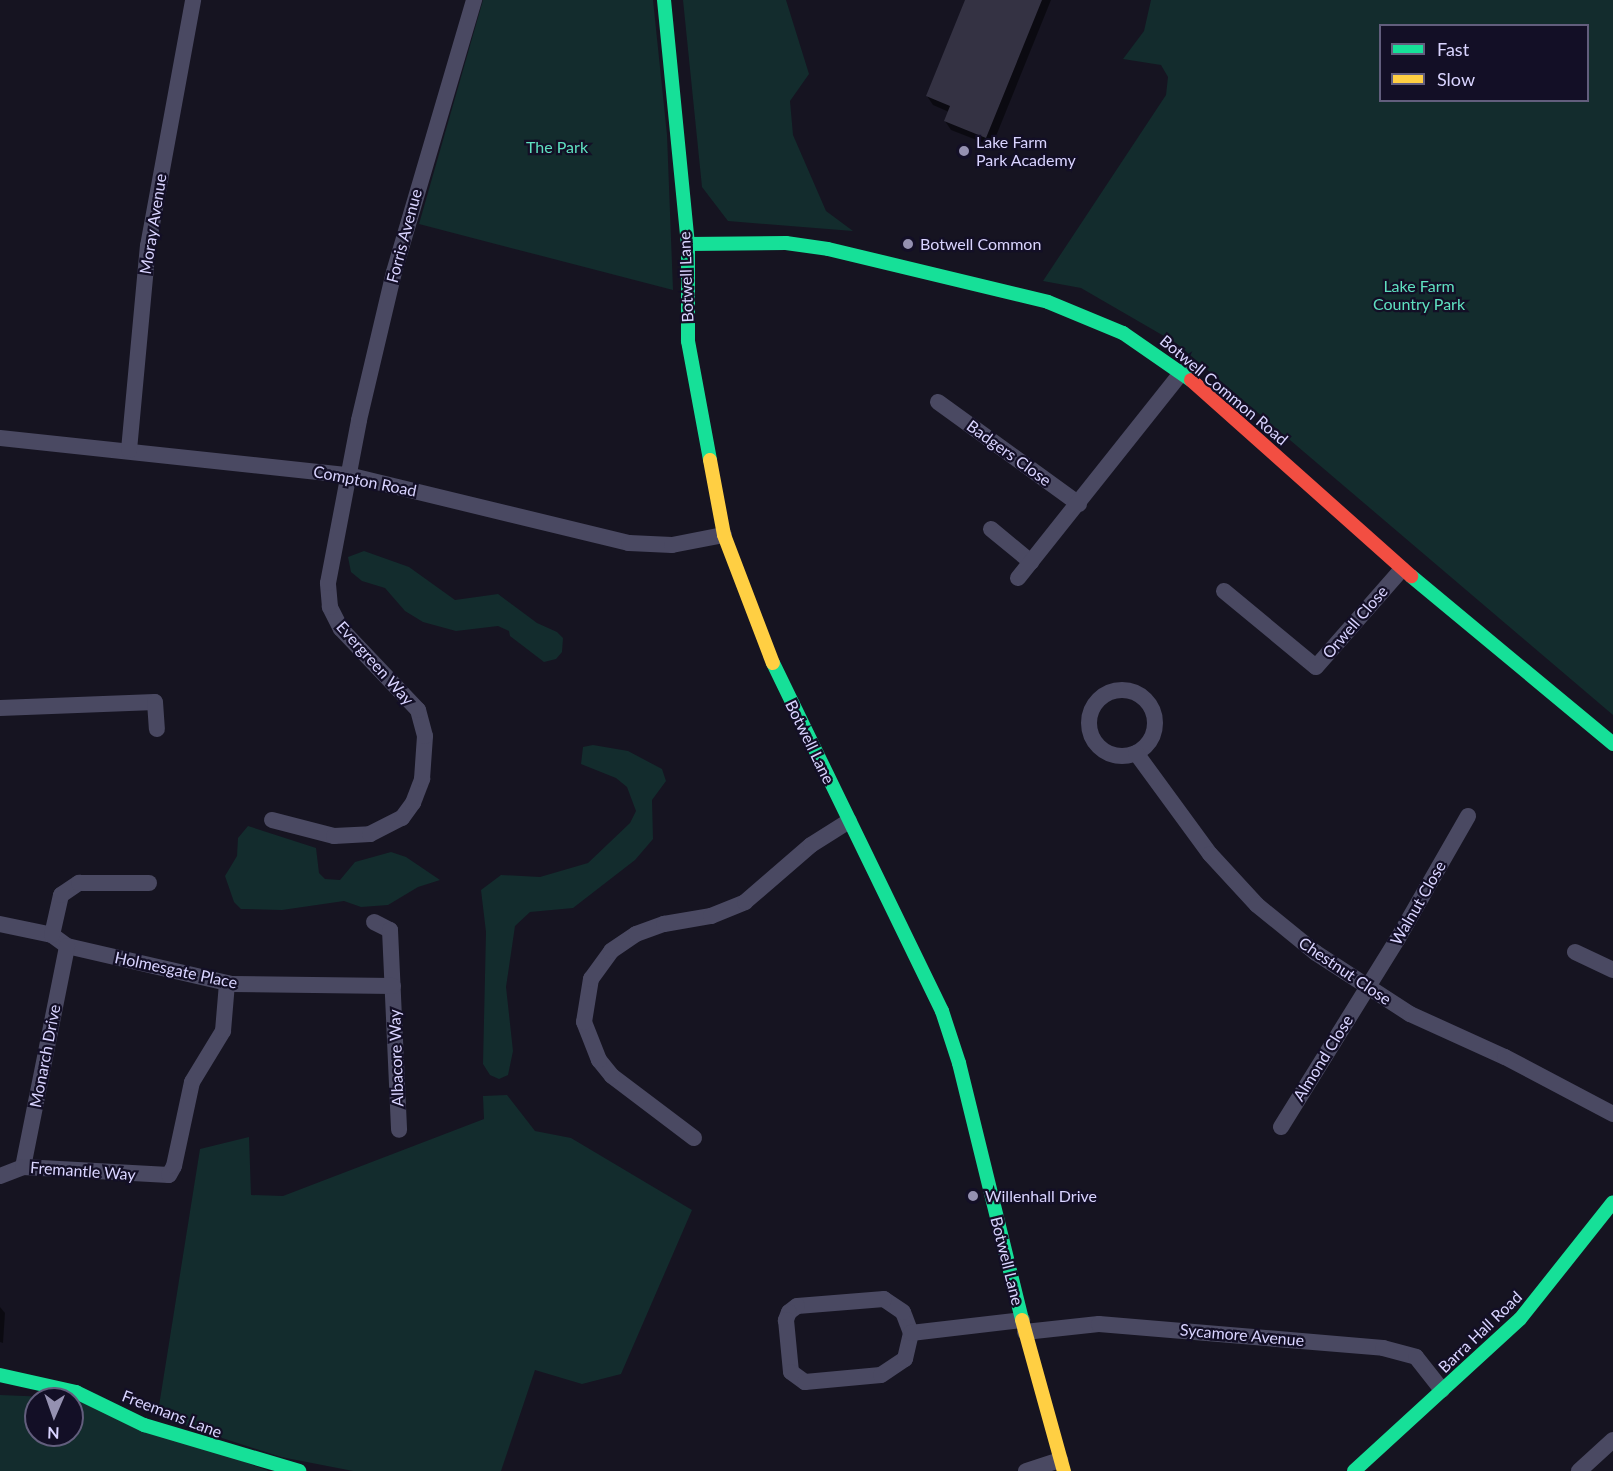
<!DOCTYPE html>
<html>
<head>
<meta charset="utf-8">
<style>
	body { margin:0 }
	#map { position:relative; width:1613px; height:1471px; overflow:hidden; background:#161421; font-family:Lato,sans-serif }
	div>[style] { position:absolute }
	.green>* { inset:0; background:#132c2d }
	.shadow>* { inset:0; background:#0007 }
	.building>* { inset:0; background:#343243 }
	.street>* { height:16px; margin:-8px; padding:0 8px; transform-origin:8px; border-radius:8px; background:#4a4962 }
	.street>.ring { margin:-8px; padding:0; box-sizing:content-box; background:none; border:16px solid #4a4962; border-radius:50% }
	.fast>* { height:14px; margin:-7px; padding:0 7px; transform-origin:7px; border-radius:7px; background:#16e098 }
	.slow>* { height:14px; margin:-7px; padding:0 7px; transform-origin:7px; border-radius:7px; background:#ffcf43 }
	.jam>* { height:14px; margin:-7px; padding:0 7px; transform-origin:7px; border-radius:7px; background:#f24e42 }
	.dots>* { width:16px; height:16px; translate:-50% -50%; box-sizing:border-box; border:3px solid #130f26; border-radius:50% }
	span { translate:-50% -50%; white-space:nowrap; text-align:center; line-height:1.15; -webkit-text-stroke:4.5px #130f26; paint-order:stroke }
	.poi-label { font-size:16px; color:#d9d4ff }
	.left { translate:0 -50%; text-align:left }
	.park-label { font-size:16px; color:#5fe0c0 }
	.street-label { font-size:16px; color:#d9d4ff }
	.legend { position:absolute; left:1379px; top:24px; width:210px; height:78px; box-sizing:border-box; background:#130f26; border:2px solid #625e7d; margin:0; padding:8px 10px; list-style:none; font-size:18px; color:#d9d4ff }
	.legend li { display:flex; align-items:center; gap:12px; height:30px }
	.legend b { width:30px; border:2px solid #625e7d }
	.north { position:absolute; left:24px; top:1387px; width:60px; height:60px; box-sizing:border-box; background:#130f26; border:2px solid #625e7d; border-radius:50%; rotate:182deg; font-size:16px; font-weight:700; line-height:24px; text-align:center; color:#d9d4ff }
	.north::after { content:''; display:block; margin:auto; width:21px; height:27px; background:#9591b1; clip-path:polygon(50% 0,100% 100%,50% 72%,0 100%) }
</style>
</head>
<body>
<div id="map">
	<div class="green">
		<i style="clip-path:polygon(483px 0,653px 0,667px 135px,673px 290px,419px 224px)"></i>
		<i style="clip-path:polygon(683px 0,786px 0,809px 74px,790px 101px,793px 135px,826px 211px,853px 231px,728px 221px,702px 187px)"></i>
		<i style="clip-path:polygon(evenodd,1151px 0,1613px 0,1613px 715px,1176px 343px,1081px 288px,1043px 281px,1166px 95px,1168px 77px,1161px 65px,1123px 59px,1144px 31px,1151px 0,1380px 26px,1588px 26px,1588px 100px,1380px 100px,1380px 26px)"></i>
		<i style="clip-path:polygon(364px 551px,409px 567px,455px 600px,498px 594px,537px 623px,557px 632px,563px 638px,562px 652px,556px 659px,544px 662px,510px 636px,509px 631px,498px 626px,456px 631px,423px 622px,405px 611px,385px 588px,362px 581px,351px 572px,348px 557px)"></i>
		<i style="clip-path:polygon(593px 745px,628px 751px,662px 769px,666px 781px,652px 800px,653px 839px,635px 860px,573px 908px,530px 912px,515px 926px,506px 987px,513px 1051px,508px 1075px,499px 1079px,490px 1075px,483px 1064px,486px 932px,481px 890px,501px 875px,540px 877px,588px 863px,630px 823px,636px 811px,627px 787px,616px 778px,581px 764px,583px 747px)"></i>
		<i style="clip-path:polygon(248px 826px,316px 848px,319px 873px,325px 879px,340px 880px,355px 862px,391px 852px,406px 857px,440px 880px,418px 887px,388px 905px,361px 907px,344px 901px,282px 910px,241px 909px,234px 902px,225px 876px,237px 856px,238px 838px)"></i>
		<i style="clip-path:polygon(507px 1095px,535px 1131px,571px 1138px,692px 1210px,621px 1374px,582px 1384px,535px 1370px,501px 1471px,353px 1471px,281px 1457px,188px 1427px,159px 1406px,200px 1149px,249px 1137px,251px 1195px,283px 1196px,484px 1119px,483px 1096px)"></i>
		<i style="clip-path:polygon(evenodd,0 1395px,73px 1398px,269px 1471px,0 1471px,0 1395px,36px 1399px,72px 1399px,72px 1435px,36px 1435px,36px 1399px)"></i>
	</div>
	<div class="shadow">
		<i style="clip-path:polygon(966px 0,1051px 0,992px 146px,951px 130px,945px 121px,949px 112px,933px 105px,927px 96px)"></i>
		<i style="clip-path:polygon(0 1307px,5px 1313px,3px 1343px,0 1342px)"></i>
	</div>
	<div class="building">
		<i style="clip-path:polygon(965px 0,1042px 0,986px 138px,944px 121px,950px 106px,926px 96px)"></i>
	</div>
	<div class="street">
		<i style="left:938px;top:402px;width:174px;rotate:35.9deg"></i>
		<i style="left:0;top:438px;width:350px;rotate:6.1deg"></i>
		<i style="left:348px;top:475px;width:289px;rotate:13.6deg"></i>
		<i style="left:629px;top:543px;width:43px;rotate:2.7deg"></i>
		<i style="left:672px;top:545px;width:53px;rotate:-10.9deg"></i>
		<i style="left:129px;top:450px;width:205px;rotate:-84.7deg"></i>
		<i style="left:148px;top:246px;width:250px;rotate:-79.6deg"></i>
		<i style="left:991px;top:529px;width:52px;rotate:39.5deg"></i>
		<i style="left:1018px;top:578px;width:263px;rotate:-51.5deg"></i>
		<i style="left:1224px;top:591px;width:119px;rotate:39.6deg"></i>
		<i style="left:1316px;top:667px;width:130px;rotate:-48.7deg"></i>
		<i class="ring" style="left:1089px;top:690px;width:50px;height:50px"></i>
		<i style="left:0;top:708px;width:155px;rotate:-2.2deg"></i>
		<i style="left:155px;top:702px;width:27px;rotate:86deg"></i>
		<i style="left:1136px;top:753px;width:125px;rotate:53.8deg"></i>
		<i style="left:1210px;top:854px;width:69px;rotate:47.3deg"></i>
		<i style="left:1257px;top:905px;width:76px;rotate:39.1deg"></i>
		<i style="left:1316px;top:953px;width:112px;rotate:33deg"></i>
		<i style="left:1410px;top:1014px;width:104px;rotate:24.4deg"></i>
		<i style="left:1505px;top:1057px;width:122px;rotate:27.8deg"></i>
		<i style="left:272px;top:820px;width:64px;rotate:14.5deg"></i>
		<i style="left:334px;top:836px;width:36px;rotate:-3deg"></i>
		<i style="left:370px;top:834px;width:36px;rotate:-27deg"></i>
		<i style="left:402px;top:818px;width:19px;rotate:-54deg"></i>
		<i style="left:413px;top:803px;width:26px;rotate:-69deg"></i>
		<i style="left:422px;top:779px;width:43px;rotate:-86deg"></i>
		<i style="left:425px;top:736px;width:27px;rotate:-105deg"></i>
		<i style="left:418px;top:710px;width:112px;rotate:-133.5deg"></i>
		<i style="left:341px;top:629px;width:25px;rotate:-117deg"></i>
		<i style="left:330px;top:607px;width:24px;rotate:-95deg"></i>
		<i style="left:328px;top:583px;width:166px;rotate:-79.2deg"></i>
		<i style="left:359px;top:420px;width:152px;rotate:-76.7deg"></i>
		<i style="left:394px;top:272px;width:284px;rotate:-73.6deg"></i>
		<i style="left:374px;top:922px;width:18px;rotate:27deg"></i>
		<i style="left:390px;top:930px;width:200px;rotate:87.4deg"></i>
		<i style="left:0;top:924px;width:53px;rotate:11.9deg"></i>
		<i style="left:52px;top:935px;width:19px;rotate:36deg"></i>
		<i style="left:67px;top:946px;width:169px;rotate:13deg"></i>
		<i style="left:232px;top:984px;width:161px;rotate:0.7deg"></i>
		<i style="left:52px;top:935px;width:41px;rotate:-77.3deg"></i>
		<i style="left:61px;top:895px;width:22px;rotate:-34deg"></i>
		<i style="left:79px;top:883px;width:70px"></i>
		<i style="left:1575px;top:952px;width:42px;rotate:25.3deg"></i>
		<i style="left:1281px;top:1127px;width:220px;rotate:-58.2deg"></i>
		<i style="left:1397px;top:940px;width:143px;rotate:-60.2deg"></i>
		<i style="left:694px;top:1138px;width:103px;rotate:-142.9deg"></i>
		<i style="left:612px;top:1076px;width:21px;rotate:-129deg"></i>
		<i style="left:599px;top:1060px;width:41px;rotate:-111.5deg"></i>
		<i style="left:584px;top:1022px;width:44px;rotate:-80.8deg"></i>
		<i style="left:591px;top:979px;width:34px;rotate:-54deg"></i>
		<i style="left:611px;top:951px;width:30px;rotate:-34deg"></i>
		<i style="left:636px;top:934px;width:30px;rotate:-20deg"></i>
		<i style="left:664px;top:924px;width:48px;rotate:-9.7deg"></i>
		<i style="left:711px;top:916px;width:37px;rotate:-22deg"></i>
		<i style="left:745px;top:902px;width:87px;rotate:-40.8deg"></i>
		<i style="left:811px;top:845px;width:45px;rotate:-32.3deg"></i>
		<i style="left:23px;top:1167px;width:225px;rotate:-78.7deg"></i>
		<i style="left:0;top:1176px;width:25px;rotate:-21deg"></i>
		<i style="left:23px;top:1167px;width:146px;rotate:3.1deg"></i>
		<i style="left:169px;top:1175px;width:10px;rotate:-61deg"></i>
		<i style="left:174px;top:1166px;width:86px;rotate:-77.9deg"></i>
		<i style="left:192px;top:1082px;width:60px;rotate:-58.7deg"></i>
		<i style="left:223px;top:1031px;width:48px;rotate:-85.2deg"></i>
		<i style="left:1025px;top:1332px;width:74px;rotate:-6.2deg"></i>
		<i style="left:1099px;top:1324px;width:285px;rotate:4.8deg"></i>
		<i style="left:1383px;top:1348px;width:34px;rotate:15deg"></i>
		<i style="left:1416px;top:1357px;width:42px;rotate:51.8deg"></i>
		<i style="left:911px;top:1333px;width:22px;rotate:-111deg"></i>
		<i style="left:903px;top:1312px;width:23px;rotate:-146deg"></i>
		<i style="left:884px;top:1299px;width:87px;rotate:175.4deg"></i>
		<i style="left:797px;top:1306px;width:10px;rotate:143deg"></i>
		<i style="left:789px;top:1312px;width:9px;rotate:111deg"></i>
		<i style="left:786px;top:1320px;width:52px;rotate:84.5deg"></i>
		<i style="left:791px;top:1372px;width:17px;rotate:36deg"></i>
		<i style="left:805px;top:1382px;width:76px;rotate:-5.3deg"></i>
		<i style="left:881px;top:1375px;width:29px;rotate:-34deg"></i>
		<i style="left:905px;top:1359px;width:27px;rotate:-77deg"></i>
		<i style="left:911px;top:1333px;width:112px;rotate:-6.7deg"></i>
		<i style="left:1026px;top:1471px;width:36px;rotate:-18deg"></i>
		<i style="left:1579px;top:1471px;width:46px;rotate:-42.4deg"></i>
	</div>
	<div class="fast">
		<i style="left:664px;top:0;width:245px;rotate:84.4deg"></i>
		<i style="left:688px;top:244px;width:97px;rotate:90deg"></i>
		<i style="left:688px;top:341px;width:121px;rotate:79.5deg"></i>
		<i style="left:688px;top:244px;width:98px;rotate:-0.6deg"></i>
		<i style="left:786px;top:243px;width:42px;rotate:8.1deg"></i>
		<i style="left:828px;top:249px;width:226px;rotate:13.5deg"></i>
		<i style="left:1048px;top:302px;width:81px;rotate:22.5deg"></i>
		<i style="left:1123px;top:333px;width:83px;rotate:34.7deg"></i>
		<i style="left:1411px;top:576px;width:263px;rotate:39.7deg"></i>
		<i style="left:773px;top:663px;width:387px;rotate:64.1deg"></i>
		<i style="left:942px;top:1011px;width:55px;rotate:71.9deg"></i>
		<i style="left:959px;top:1063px;width:265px;rotate:76.2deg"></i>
		<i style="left:0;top:1375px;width:78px;rotate:12.6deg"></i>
		<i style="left:76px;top:1392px;width:76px;rotate:25.9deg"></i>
		<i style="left:144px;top:1425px;width:162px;rotate:16.5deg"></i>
		<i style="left:1354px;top:1471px;width:225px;rotate:-42.5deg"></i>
		<i style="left:1520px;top:1319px;width:149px;rotate:-51.5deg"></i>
	</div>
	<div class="slow">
		<i style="left:710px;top:460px;width:76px;rotate:79.4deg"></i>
		<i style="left:724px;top:535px;width:137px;rotate:69.1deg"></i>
		<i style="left:1022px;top:1320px;width:157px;rotate:74.5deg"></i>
	</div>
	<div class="jam">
		<i style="left:1191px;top:380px;width:295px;rotate:41.7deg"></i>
	</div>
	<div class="dots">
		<i style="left:964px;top:151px;background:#9591b1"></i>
		<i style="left:908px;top:244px;background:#9591b1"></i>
		<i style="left:973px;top:1196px;background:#9591b1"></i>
	</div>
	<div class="poi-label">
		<span class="left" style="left:976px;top:151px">Lake Farm<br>Park Academy</span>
		<span class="left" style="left:920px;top:244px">Botwell Common</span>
		<span class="left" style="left:985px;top:1196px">Willenhall Drive</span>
	</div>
	<div class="park-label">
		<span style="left:557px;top:147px">The Park</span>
		<span style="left:1419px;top:295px">Lake Farm<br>Country Park</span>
	</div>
	<div class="street-label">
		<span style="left:153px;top:224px;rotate:-81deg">Moray Avenue</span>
		<span style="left:404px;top:236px;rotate:-75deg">Forris Avenue</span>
		<span style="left:686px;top:277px;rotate:-92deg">Botwell Lane</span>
		<span style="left:1224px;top:390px;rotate:40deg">Botwell Common Road</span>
		<span style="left:1009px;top:453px;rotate:36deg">Badgers Close</span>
		<span style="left:365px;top:481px;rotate:11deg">Compton Road</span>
		<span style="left:1355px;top:622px;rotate:-49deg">Orwell Close</span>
		<span style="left:375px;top:663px;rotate:48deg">Evergreen Way</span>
		<span style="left:810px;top:742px;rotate:64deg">Botwell Lane</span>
		<span style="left:1418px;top:903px;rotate:-60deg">Walnut Close</span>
		<span style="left:176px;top:970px;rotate:12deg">Holmesgate Place</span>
		<span style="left:1345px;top:971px;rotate:34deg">Chestnut Close</span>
		<span style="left:45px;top:1056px;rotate:-79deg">Monarch Drive</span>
		<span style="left:396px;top:1058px;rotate:-92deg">Albacore Way</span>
		<span style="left:1323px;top:1058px;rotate:-58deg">Almond Close</span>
		<span style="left:83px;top:1171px;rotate:4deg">Fremantle Way</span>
		<span style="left:1007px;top:1261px;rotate:76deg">Botwell Lane</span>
		<span style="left:1480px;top:1332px;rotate:-44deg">Barra Hall Road</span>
		<span style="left:1242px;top:1335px;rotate:5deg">Sycamore Avenue</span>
		<span style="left:172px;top:1414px;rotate:21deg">Freemans Lane</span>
	</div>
	<ul class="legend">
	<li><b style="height:8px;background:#16e098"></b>Fast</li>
	<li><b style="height:8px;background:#ffcf43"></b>Slow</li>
	</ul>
	<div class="north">N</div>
</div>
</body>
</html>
